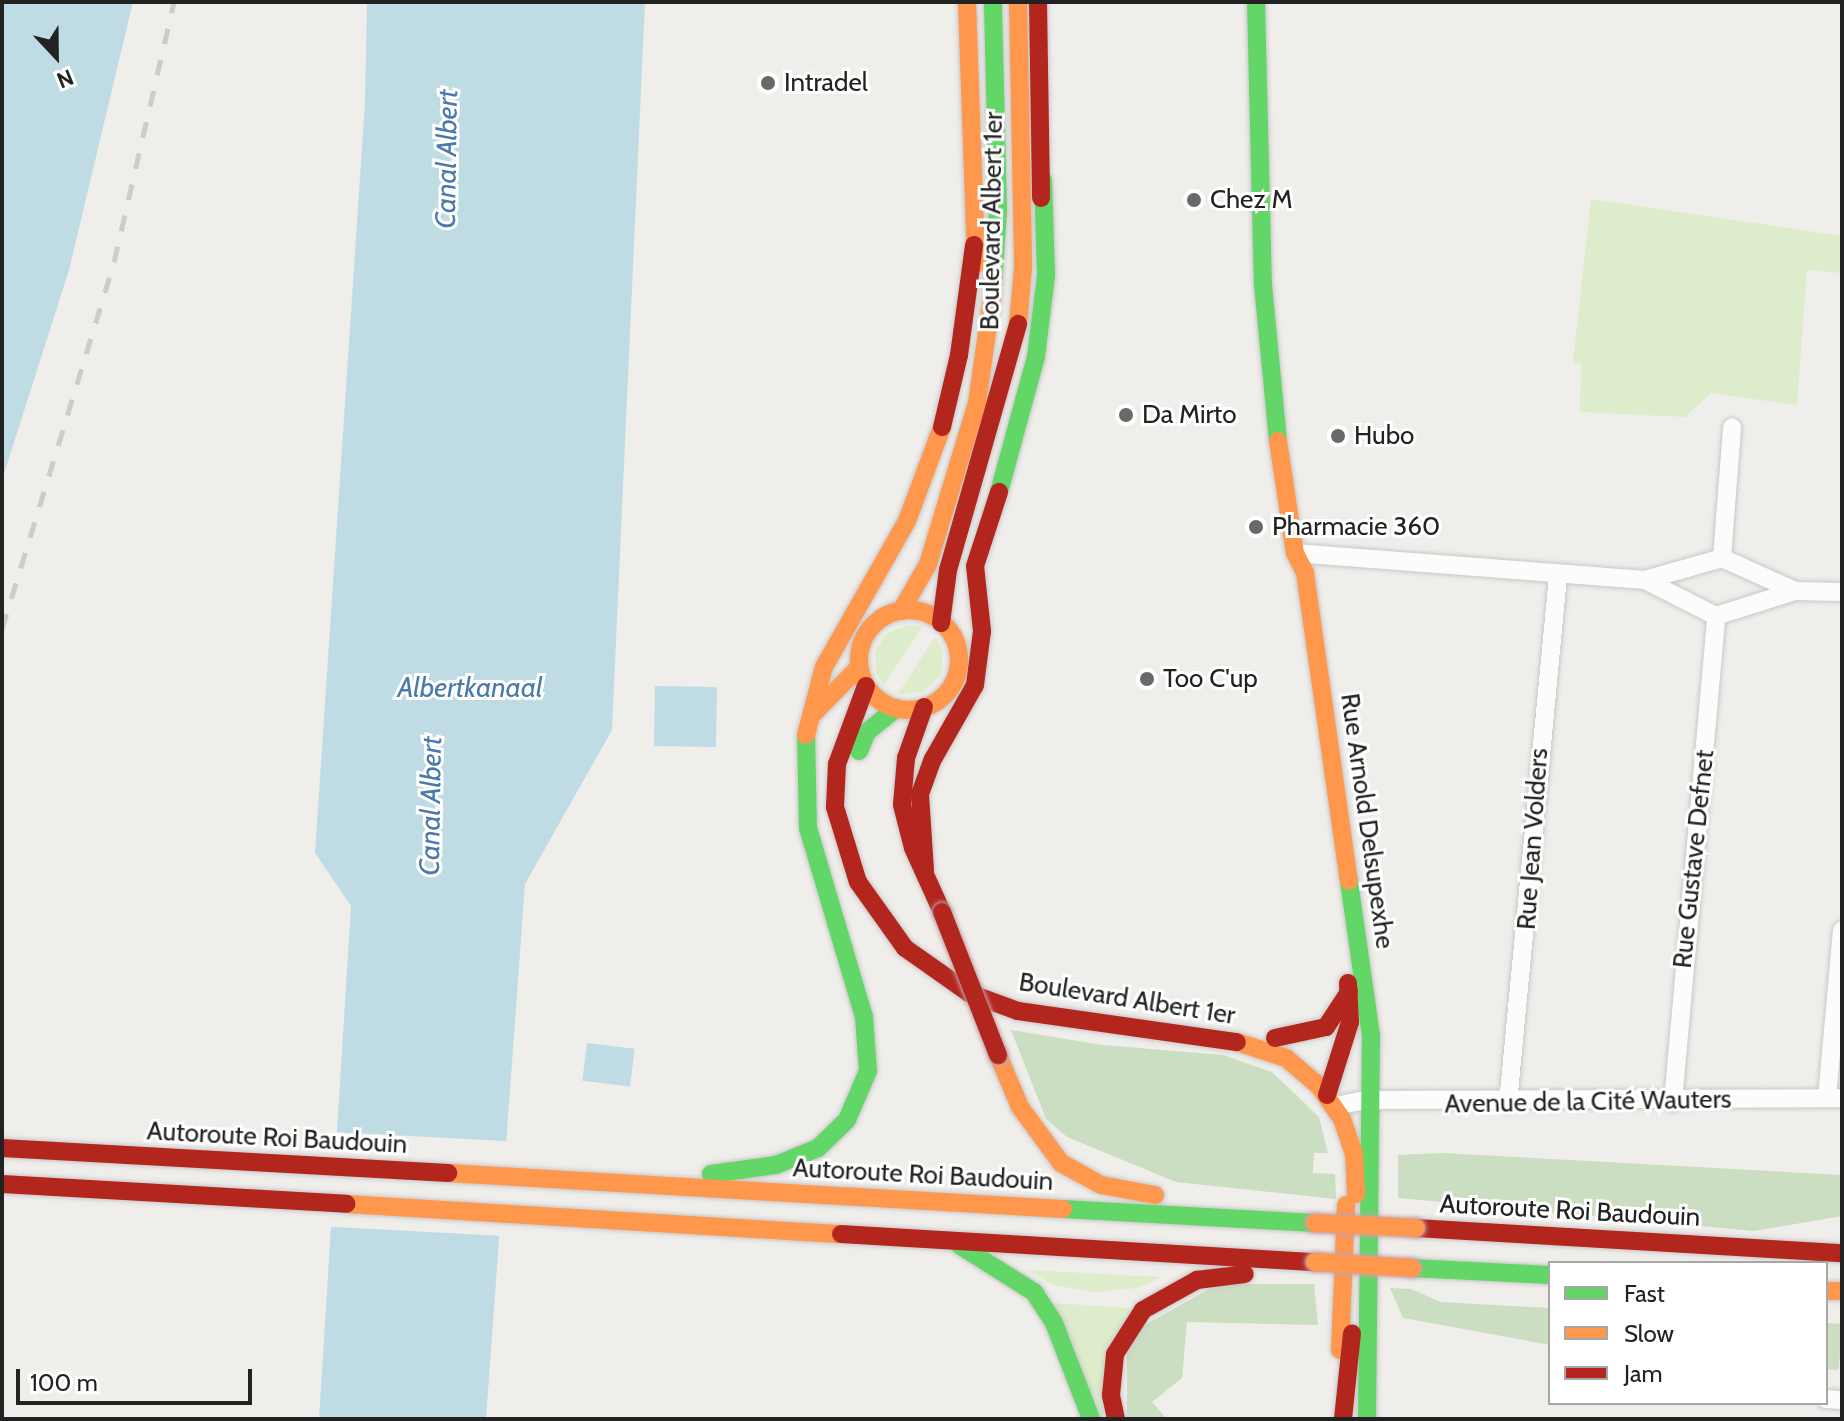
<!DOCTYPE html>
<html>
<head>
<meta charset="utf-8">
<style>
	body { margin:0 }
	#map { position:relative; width:1844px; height:1421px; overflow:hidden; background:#f0eeeb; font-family:Cabin,sans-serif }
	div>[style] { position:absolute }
	.grass>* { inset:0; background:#ddeccb }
	.forest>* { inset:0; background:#cbdec1; transform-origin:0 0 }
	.water>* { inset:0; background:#bfdbe3; transform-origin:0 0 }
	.pier>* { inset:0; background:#f0eeeb; transform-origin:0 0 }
	.roads { filter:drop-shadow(0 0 2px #c9c8c7) drop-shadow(0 0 2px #c9c8c7) }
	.street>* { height:18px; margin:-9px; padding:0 9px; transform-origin:9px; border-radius:9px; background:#fdfcfc }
	.fast>* { height:18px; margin:-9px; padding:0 9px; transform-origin:9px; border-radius:9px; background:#63d668 }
	.slow>* { height:18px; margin:-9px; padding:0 9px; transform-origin:9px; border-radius:9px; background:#ff974d }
	.slow>.ring { margin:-9px; padding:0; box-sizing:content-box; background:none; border:18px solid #ff974d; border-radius:50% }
	.jam>* { height:18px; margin:-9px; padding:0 9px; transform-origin:9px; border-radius:9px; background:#b3261e }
	.rail>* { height:5px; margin-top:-2.5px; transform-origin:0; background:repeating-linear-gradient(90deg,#ccc 0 16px,transparent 0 32px) }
	.bridges { filter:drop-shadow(0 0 2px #c5a2ac) drop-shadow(0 0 2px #c5a2ac) }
	.slow-bridge>* { height:18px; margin:-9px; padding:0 9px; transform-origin:9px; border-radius:9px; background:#ff974d }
	.jam-bridge>* { height:18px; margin:-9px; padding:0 9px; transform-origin:9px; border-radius:9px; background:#b3261e }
	.dots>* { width:22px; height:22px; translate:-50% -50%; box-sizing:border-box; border:4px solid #fff; border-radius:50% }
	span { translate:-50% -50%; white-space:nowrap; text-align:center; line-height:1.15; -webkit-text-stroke:6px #fff; paint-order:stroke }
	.poi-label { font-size:26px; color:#222 }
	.left { translate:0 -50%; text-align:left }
	.street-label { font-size:26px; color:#222 }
	.water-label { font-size:28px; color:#4a7aab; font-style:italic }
	.frame { position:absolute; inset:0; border:4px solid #222; pointer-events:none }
	.legend { position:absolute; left:1548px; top:1261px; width:280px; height:144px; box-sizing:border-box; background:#fff; border:2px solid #a7a7a7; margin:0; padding:10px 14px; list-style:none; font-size:24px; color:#222 }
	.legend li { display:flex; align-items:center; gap:16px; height:40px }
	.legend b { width:40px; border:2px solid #a7a7a7 }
	.north { position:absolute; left:16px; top:16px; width:80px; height:80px; -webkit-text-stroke:6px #fff; paint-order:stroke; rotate:158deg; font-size:22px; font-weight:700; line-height:32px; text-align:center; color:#222 }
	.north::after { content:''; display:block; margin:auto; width:28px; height:36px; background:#222; clip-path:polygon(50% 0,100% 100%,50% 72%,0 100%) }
	.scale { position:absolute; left:16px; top:1369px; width:236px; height:36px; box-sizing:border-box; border:4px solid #222; border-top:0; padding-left:10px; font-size:24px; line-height:28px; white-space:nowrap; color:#222; -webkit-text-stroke:6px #fff; paint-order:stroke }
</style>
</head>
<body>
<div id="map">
	<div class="grass">
		<i style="clip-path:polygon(1591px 199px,1842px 236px,1842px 273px,1807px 270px,1797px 405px,1711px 393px,1685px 417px,1580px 412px,1581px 364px,1573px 363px)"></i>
		<i style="clip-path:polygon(908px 625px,922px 627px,884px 685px,876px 673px,875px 651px,887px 633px)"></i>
		<i style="clip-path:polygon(935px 637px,943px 651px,941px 675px,924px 692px,898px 694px)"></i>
		<i style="clip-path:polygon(1027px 1270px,1162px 1277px,1138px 1288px,1094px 1292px,1054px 1285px)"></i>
		<i style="clip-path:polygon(1052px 1303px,1130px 1308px,1102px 1419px)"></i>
	</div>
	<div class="forest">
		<i style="clip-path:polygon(1011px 1030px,1102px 1045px,1223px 1055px,1272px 1072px,1319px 1117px,1328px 1153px,1314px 1153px,1313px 1173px,1335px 1174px,1336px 1199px,1176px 1182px,1067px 1137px,1046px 1119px)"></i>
		<i style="clip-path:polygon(1442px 1153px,1842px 1175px,1842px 1216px,1754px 1231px,1398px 1198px,1398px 1155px)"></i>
		<i style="clip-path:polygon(1218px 1284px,1314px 1284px,1318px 1325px,1187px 1322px,1182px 1378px,1152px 1402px,1167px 1419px,1127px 1419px,1127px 1347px,1136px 1330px)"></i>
		<i style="clip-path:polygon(1390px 1288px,1411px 1289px,1441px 1302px,1550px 1308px,1550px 1345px,1403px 1318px)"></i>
		<i style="left:1826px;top:1323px;width:16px;height:46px;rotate:4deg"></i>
	</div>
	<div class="water">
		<i style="clip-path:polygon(2px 2px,133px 2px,69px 270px,2px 480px)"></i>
		<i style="clip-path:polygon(367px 2px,645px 2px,612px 730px,525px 884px,486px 1419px,319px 1419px,351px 906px,315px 853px,365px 102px)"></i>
		<i style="left:655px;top:686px;width:62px;height:60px;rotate:1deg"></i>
		<i style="left:587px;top:1043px;width:48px;height:38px;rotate:7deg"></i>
	</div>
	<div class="pier">
		<i style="left:334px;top:1132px;width:176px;height:95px;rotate:3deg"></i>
	</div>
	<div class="roads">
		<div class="street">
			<i style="left:1295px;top:553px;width:351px;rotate:4.4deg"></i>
			<i style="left:1645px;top:580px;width:80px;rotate:-15.9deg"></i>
			<i style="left:1722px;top:558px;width:80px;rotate:24.3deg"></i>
			<i style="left:1722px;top:558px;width:131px;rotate:-85.6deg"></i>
			<i style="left:1645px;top:580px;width:80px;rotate:26.9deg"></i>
			<i style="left:1716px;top:616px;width:83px;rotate:-17.6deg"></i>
			<i style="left:1795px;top:591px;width:47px;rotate:1.2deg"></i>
			<i style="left:1827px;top:1098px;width:168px;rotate:-84.9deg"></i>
			<i style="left:1673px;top:1102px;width:488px;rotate:-84.9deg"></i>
			<i style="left:1508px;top:1103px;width:529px;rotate:-84.58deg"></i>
			<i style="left:1335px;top:1106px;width:32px;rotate:-11deg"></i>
			<i style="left:1366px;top:1100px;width:476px;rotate:-0.2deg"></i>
			<i style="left:1826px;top:1399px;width:16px;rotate:4deg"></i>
		</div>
		<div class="fast">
			<i style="left:1256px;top:2px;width:283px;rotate:88.6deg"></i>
			<i style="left:1263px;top:285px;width:157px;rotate:84.5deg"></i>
			<i style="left:992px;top:297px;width:86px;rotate:-86deg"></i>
			<i style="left:998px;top:211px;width:209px;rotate:-91.4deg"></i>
			<i style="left:999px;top:492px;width:140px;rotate:-74.7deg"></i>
			<i style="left:1036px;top:357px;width:83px;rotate:-83deg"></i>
			<i style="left:1046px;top:275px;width:95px;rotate:-91.8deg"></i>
			<i style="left:859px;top:751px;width:21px;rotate:-67deg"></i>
			<i style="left:867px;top:732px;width:38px;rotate:-39deg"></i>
			<i style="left:1349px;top:881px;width:156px;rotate:81.9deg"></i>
			<i style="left:1371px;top:1035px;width:384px;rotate:90.6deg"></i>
			<i style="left:711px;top:1174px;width:66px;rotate:-7.9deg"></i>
			<i style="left:776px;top:1165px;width:45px;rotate:-22deg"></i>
			<i style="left:818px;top:1148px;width:40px;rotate:-44deg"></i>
			<i style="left:847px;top:1120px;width:53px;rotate:-66.8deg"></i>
			<i style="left:868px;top:1071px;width:54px;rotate:-94.2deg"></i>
			<i style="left:864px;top:1017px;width:197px;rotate:-106.5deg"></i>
			<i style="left:808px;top:828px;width:93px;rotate:-91.2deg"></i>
			<i style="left:1063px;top:1209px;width:252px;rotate:3.2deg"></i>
			<i style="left:959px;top:1245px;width:89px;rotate:32.1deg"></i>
			<i style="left:1034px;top:1292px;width:37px;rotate:57deg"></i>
			<i style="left:1054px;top:1323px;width:103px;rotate:68.9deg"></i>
			<i style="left:1412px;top:1268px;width:138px;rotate:2.9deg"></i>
		</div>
		<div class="slow">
			<i style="left:967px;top:2px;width:262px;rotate:88deg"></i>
			<i style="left:1018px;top:2px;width:266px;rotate:88.9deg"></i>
			<i style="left:1023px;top:268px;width:56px;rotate:95.1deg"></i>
			<i style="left:1278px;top:441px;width:113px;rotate:81.4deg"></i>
			<i style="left:1295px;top:553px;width:22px;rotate:63deg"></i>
			<i style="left:1305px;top:573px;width:311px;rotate:81.9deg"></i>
			<i class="ring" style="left:859px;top:610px;width:82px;height:82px"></i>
			<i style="left:901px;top:611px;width:54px;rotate:-60.1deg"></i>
			<i style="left:928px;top:564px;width:168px;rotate:-73.1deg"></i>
			<i style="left:977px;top:403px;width:107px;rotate:-81.9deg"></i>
			<i style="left:814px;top:713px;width:64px;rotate:-45.6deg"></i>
			<i style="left:806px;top:735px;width:70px;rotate:-75.2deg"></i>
			<i style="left:824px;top:667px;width:168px;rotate:-60.4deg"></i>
			<i style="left:907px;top:521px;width:100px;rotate:-69.6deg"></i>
			<i style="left:1237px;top:1042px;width:52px;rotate:18.1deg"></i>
			<i style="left:1286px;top:1058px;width:43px;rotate:40.3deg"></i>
			<i style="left:1319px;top:1086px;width:40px;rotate:55.1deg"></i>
			<i style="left:1342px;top:1119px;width:36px;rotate:71deg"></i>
			<i style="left:1354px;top:1153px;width:41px;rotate:87.2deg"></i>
			<i style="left:998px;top:1055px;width:56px;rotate:67.1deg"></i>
			<i style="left:1020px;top:1107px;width:69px;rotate:53.8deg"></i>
			<i style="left:1061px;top:1163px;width:46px;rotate:28.8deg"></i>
			<i style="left:1101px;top:1185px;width:55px;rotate:10.5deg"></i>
			<i style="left:448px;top:1173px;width:616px;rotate:3.35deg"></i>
			<i style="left:346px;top:1204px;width:496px;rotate:3.5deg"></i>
			<i style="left:1826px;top:1291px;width:16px"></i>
			<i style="left:1340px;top:1350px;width:145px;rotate:-87.6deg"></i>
		</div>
		<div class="jam">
			<i style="left:1038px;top:2px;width:196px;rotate:89.1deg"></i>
			<i style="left:942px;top:427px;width:74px;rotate:-76.7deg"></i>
			<i style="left:959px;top:355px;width:111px;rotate:-82.2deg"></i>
			<i style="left:941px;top:623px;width:53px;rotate:-82.5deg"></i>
			<i style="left:948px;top:570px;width:256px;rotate:-74.1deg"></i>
			<i style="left:866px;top:686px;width:83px;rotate:110.4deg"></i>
			<i style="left:837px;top:764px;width:43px;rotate:92.7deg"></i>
			<i style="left:835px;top:807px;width:78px;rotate:73deg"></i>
			<i style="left:858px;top:882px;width:81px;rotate:54.5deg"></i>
			<i style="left:905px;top:948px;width:78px;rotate:35.1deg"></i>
			<i style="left:969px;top:993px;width:52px;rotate:20.2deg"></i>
			<i style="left:1018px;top:1011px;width:221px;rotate:8.1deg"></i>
			<i style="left:924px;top:707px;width:54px;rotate:109.4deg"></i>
			<i style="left:906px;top:758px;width:47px;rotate:94.9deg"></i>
			<i style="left:902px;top:805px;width:44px;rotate:75.7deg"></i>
			<i style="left:913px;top:848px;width:70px;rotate:65.6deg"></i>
			<i style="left:925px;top:870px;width:76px;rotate:-93.8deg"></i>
			<i style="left:920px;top:794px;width:37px;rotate:-70deg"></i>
			<i style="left:933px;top:759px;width:85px;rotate:-60.4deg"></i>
			<i style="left:975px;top:685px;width:54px;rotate:-82.6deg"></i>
			<i style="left:982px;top:631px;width:65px;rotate:-96.1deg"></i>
			<i style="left:975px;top:566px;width:78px;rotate:-72deg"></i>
			<i style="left:1275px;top:1038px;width:52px;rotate:-12.2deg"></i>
			<i style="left:1326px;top:1027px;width:42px;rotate:-56.7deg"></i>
			<i style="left:1327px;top:1095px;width:77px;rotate:-72.5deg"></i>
			<i style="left:1350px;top:1022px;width:39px;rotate:-93deg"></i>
			<i style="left:2px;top:1148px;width:447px;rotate:3.2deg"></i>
			<i style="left:2px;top:1184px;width:345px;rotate:3.3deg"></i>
			<i style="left:1416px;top:1228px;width:427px;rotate:3.4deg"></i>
			<i style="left:841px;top:1234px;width:475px;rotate:3.4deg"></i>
			<i style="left:1116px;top:1419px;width:25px;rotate:-102deg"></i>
			<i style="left:1111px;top:1395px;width:41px;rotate:-84.4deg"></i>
			<i style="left:1115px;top:1354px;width:52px;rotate:-57.5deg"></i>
			<i style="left:1143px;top:1310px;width:62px;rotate:-29.1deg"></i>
			<i style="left:1197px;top:1280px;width:48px;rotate:-7.1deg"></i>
			<i style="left:1343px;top:1419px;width:86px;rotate:-84deg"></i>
		</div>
	</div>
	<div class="rail">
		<i style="left:2px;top:629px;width:384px;rotate:-73deg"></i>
		<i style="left:114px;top:262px;width:267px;rotate:-77deg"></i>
	</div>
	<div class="bridges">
		<div class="slow-bridge">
			<i style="left:1315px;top:1223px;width:101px;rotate:2.8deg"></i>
			<i style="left:1315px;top:1262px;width:97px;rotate:3.5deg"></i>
		</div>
		<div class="jam-bridge">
			<i style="left:942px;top:912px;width:154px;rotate:68.6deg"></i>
		</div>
	</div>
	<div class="dots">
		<i style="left:768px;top:83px;background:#6a6968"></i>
		<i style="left:1194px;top:200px;background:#6a6968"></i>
		<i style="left:1126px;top:415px;background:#6a6968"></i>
		<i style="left:1338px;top:436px;background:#6a6968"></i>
		<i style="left:1256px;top:527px;background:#6a6968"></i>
		<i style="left:1147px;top:679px;background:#6a6968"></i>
	</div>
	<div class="poi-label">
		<span class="left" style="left:784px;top:83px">Intradel</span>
		<span class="left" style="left:1210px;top:200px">Chez M</span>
		<span class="left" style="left:1142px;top:415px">Da Mirto</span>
		<span class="left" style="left:1354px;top:436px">Hubo</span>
		<span class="left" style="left:1272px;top:527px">Pharmacie 360</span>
		<span class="left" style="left:1163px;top:679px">Too C'up</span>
	</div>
	<div class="street-label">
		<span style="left:992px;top:221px;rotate:-89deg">Boulevard Albert 1er</span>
		<span style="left:1367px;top:821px;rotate:82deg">Rue Arnold Delsupexhe</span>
		<span style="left:1533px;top:839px;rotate:-86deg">Rue Jean Volders</span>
		<span style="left:1694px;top:859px;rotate:-84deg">Rue Gustave Defnet</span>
		<span style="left:1127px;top:999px;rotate:9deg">Boulevard Albert 1er</span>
		<span style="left:1588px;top:1102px;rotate:-1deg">Avenue de la Cité Wauters</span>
		<span style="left:277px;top:1138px;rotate:3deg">Autoroute Roi Baudouin</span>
		<span style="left:923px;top:1175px;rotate:3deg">Autoroute Roi Baudouin</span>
		<span style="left:1570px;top:1211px;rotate:3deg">Autoroute Roi Baudouin</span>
	</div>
	<div class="water-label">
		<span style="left:446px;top:159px;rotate:-89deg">Canal Albert</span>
		<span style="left:470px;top:687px">Albertkanaal</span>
		<span style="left:430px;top:806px;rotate:-89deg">Canal Albert</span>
	</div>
	<div class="frame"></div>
	<ul class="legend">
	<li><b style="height:10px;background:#63d668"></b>Fast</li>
	<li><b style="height:10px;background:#ff974d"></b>Slow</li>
	<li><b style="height:10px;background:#b3261e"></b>Jam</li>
	</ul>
	<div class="north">N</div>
	<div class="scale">100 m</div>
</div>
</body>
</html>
